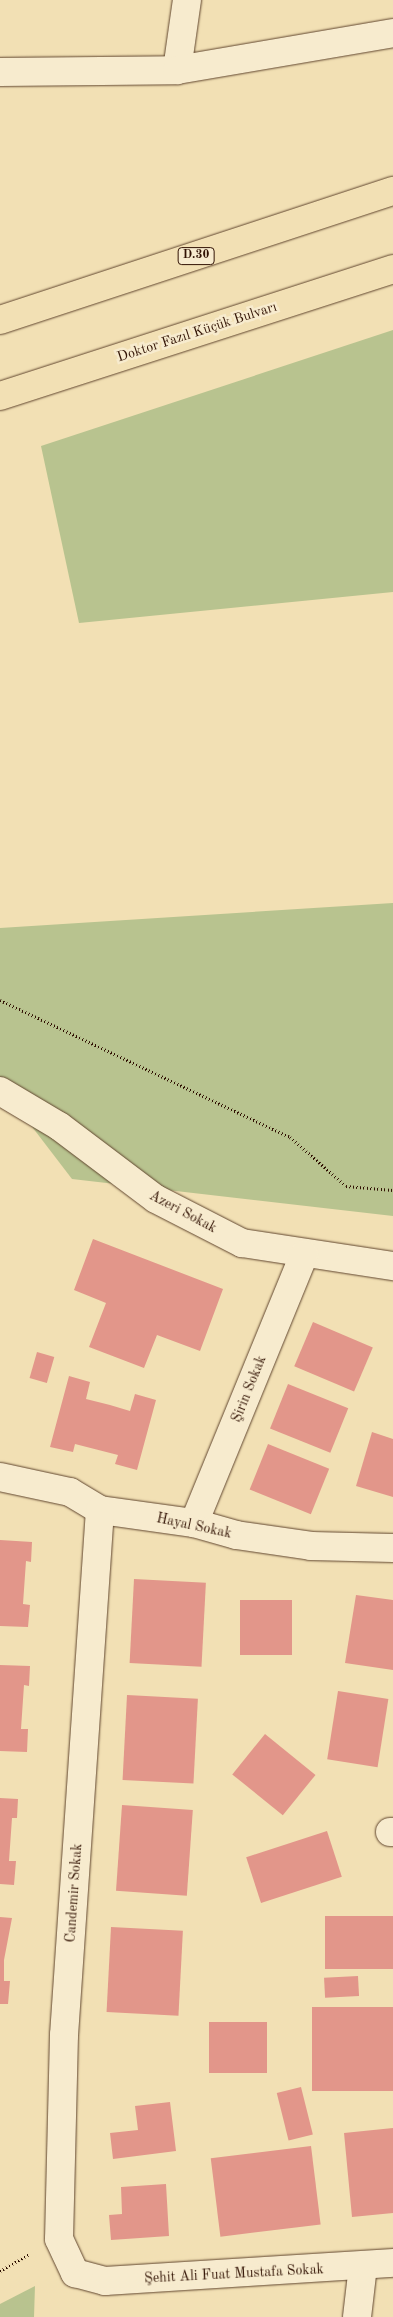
<!DOCTYPE html>
<html>
<head>
<meta charset="utf-8">
<style>
	body { margin:0 }
	#map { position:relative; width:393px; height:2317px; overflow:hidden; background:#f2e0b4; font-family:"Old Standard TT",serif }
	div>[style] { position:absolute }
	.green>* { inset:0; background:#b8c38f }
	.building>* { inset:0; background:#e2968a; transform-origin:0 0 }
	.path>* { height:3px; margin-top:-1.5px; transform-origin:0; background:repeating-linear-gradient(90deg,#311203 0 1px,transparent 0 3.5px) }
	.roads { filter:drop-shadow(0 0 1px #61462f) drop-shadow(0 0 1px #61462f) }
	.minor>* { height:28px; margin:-14px; padding:0 14px; transform-origin:14px; border-radius:14px; background:#f7ebce }
	.trunk>* { height:28px; margin:-14px; padding:0 14px; transform-origin:14px; border-radius:14px; background:#f2e0b4 }
	span { translate:-50% -50%; white-space:nowrap; text-align:center; line-height:1.15; -webkit-text-stroke:5px #f7ebce; paint-order:stroke }
	.shield-label span { padding:1px 4px; background:#f7ebce; border:1px solid; border-radius:4px; -webkit-text-stroke-width:0 }
	.shield-label { font-size:12px; color:#311203; font-weight:700 }
	.street-label { font-size:14px; color:#311203 }
</style>
</head>
<body>
<div id="map">
	<div class="green">
		<i style="clip-path:polygon(393px 330px,393px 592px,79px 623px,41px 446px)"></i>
		<i style="clip-path:polygon(393px 903px,393px 1216px,72px 1179px,0 1085px,0 928px)"></i>
		<i style="clip-path:polygon(35px 2286px,34px 2317px,0 2317px,0 2304px)"></i>
	</div>
	<div class="building">
		<i style="clip-path:polygon(93px 1239px,223px 1289px,200px 1351px,157px 1335px,144px 1368px,89px 1347px,106px 1303px,74px 1290px)"></i>
		<i style="left:313px;top:1322px;width:65px;height:48px;rotate:23deg"></i>
		<i style="left:37px;top:1352px;width:18px;height:27px;rotate:16deg"></i>
		<i style="clip-path:polygon(69px 1376px,90px 1382px,86px 1399px,110px 1405px,130px 1411px,135px 1394px,156px 1400px,137px 1470px,115px 1464px,118px 1455px,75px 1444px,73px 1452px,50px 1447px)"></i>
		<i style="left:288px;top:1384px;width:65px;height:48px;rotate:22deg"></i>
		<i style="clip-path:polygon(372px 1432px,393px 1439px,393px 1497px,356px 1486px)"></i>
		<i style="left:268px;top:1444px;width:66px;height:49px;rotate:22deg"></i>
		<i style="clip-path:polygon(0 1540px,32px 1542px,31px 1562px,26px 1561px,23px 1604px,30px 1605px,28px 1627px,0 1626px)"></i>
		<i style="left:134px;top:1579px;width:72px;height:84px;rotate:3deg"></i>
		<i style="clip-path:polygon(356px 1595px,393px 1600px,393px 1670px,345px 1663px)"></i>
		<i style="left:240px;top:1600px;width:52px;height:55px"></i>
		<i style="clip-path:polygon(0 1665px,30px 1666px,29px 1686px,24px 1685px,21px 1729px,28px 1729px,27px 1752px,0 1751px)"></i>
		<i style="left:338px;top:1691px;width:51px;height:69px;rotate:9deg"></i>
		<i style="left:127px;top:1695px;width:71px;height:85px;rotate:3deg"></i>
		<i style="left:265px;top:1734px;width:65px;height:52px;rotate:39deg"></i>
		<i style="clip-path:polygon(0 1798px,18px 1799px,17px 1818px,12px 1818px,9px 1861px,16px 1861px,14px 1885px,0 1884px)"></i>
		<i style="left:122px;top:1805px;width:71px;height:86px;rotate:4deg"></i>
		<i style="left:327px;top:1831px;width:48px;height:85px;rotate:72deg"></i>
		<i style="left:393px;top:1916px;width:53px;height:68px;rotate:90deg"></i>
		<i style="clip-path:polygon(0 1917px,12px 1918px,4px 1960px,4px 1981px,10px 1981px,8px 2004px,0 2004px)"></i>
		<i style="left:111px;top:1927px;width:72px;height:85px;rotate:3deg"></i>
		<i style="left:358px;top:1976px;width:20px;height:34px;rotate:87deg"></i>
		<i style="left:393px;top:2007px;width:84px;height:81px;rotate:90deg"></i>
		<i style="left:267px;top:2022px;width:51px;height:58px;rotate:90deg"></i>
		<i style="left:301px;top:2087px;width:49px;height:25px;rotate:76deg"></i>
		<i style="clip-path:polygon(170px 2102px,176px 2151px,113px 2159px,110px 2133px,138px 2130px,135px 2106px)"></i>
		<i style="clip-path:polygon(393px 2128px,393px 2213px,352px 2217px,344px 2133px)"></i>
		<i style="left:311px;top:2146px;width:79px;height:101px;rotate:83deg"></i>
		<i style="clip-path:polygon(166px 2184px,169px 2236px,111px 2240px,109px 2215px,122px 2214px,121px 2187px)"></i>
	</div>
	<div class="path">
		<i style="left:0;top:1000px;width:321px;rotate:25.3deg"></i>
		<i style="left:290px;top:1137px;width:74px;rotate:41.2deg"></i>
		<i style="left:346px;top:1186px;width:47px;rotate:4.9deg"></i>
		<i style="left:0;top:2271px;width:34px;rotate:-30deg"></i>
	</div>
	<div class="roads">
		<div class="minor">
			<i style="left:177px;top:70px;width:71px;rotate:-81.9deg"></i>
			<i style="left:0;top:72px;width:177px;rotate:-0.6deg"></i>
			<i style="left:177px;top:70px;width:219px;rotate:-9.7deg"></i>
			<i style="left:0;top:1091px;width:69px;rotate:30.7deg"></i>
			<i style="left:59px;top:1126px;width:121px;rotate:37deg"></i>
			<i style="left:156px;top:1199px;width:97px;rotate:27.1deg"></i>
			<i style="left:242px;top:1243px;width:153px;rotate:8.7deg"></i>
			<i style="left:0;top:1477px;width:72px;rotate:12.1deg"></i>
			<i style="left:70px;top:1492px;width:35px;rotate:31deg"></i>
			<i style="left:100px;top:1510px;width:95px;rotate:7.9deg"></i>
			<i style="left:194px;top:1523px;width:44px;rotate:15.9deg"></i>
			<i style="left:236px;top:1535px;width:76px;rotate:8.3deg"></i>
			<i style="left:311px;top:1546px;width:82px;rotate:1.4deg"></i>
			<i style="left:100px;top:1510px;width:526px;rotate:93.92deg"></i>
			<i style="left:64px;top:2035px;width:204px;rotate:91.4deg"></i>
			<i style="left:59px;top:2239px;width:38px;rotate:65deg"></i>
			<i style="left:75px;top:2273px;width:31px;rotate:15deg"></i>
			<i style="left:105px;top:2281px;width:289px;rotate:-3.6deg"></i>
			<i style="left:194px;top:1523px;width:290px;rotate:-67.7deg"></i>
			<i style="left:390px;top:1832px;width:3px"></i>
			<i style="left:357px;top:2317px;width:51px;rotate:-83.3deg"></i>
		</div>
		<div class="trunk">
			<i style="left:0;top:320px;width:414px;rotate:-18.2deg"></i>
			<i style="left:0;top:396px;width:413px;rotate:-17.9deg"></i>
		</div>
	</div>
	<div class="shield-label">
		<span style="left:196px;top:256px">D.30</span>
	</div>
	<div class="street-label">
		<span style="left:197px;top:332px;rotate:-18deg">Doktor Fazıl Küçük Bulvarı</span>
		<span style="left:183px;top:1212px;rotate:28deg">Azeri Sokak</span>
		<span style="left:249px;top:1389px;rotate:-68deg">Şirin Sokak</span>
		<span style="left:194px;top:1526px;rotate:12deg">Hayal Sokak</span>
		<span style="left:74px;top:1893px;rotate:-86deg">Candemir Sokak</span>
		<span style="left:234px;top:2274px;rotate:-3deg">Şehit Ali Fuat Mustafa Sokak</span>
	</div>
</div>
</body>
</html>
